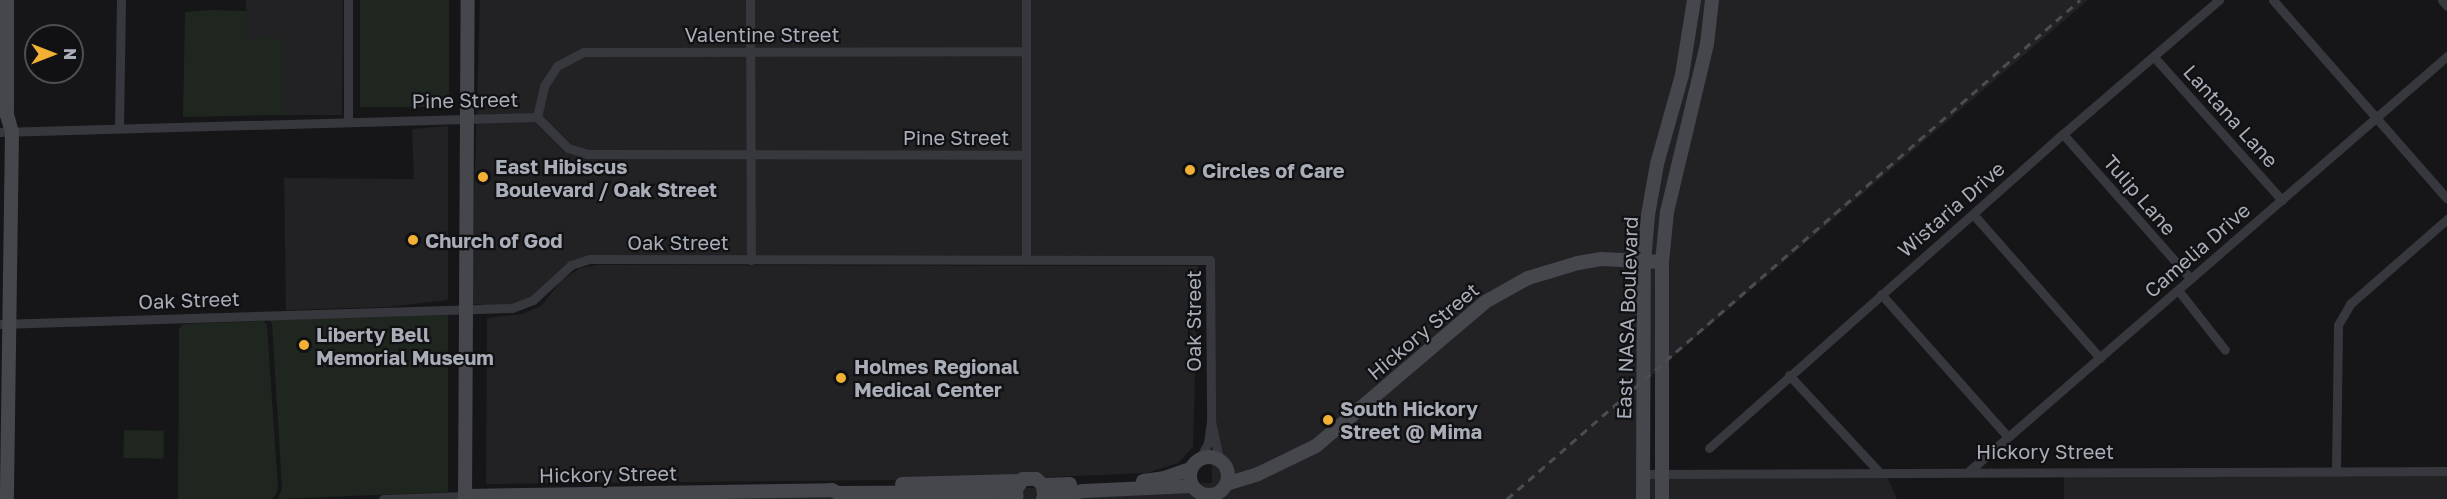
<!DOCTYPE html>
<html>
<head>
<meta charset="utf-8">
<style>
	body { margin:0 }
	#map { position:relative; width:2447px; height:499px; overflow:hidden; background:#161618; font-family:"Golos Text",sans-serif }
	div>[style] { position:absolute }
	.built>* { inset:0; background:#222225; transform-origin:0 0 }
	.green>* { inset:0; background:#1e261f; transform-origin:0 0 }
	.street>* { height:9px; margin:-4.5px; padding:0 4.5px; transform-origin:4.5px; border-radius:4.5px; background:#37383d }
	.secondary>* { height:14px; margin:-7px; padding:0 7px; transform-origin:7px; border-radius:7px; background:#45474d }
	.secondary>.ring { margin:-7px; padding:0; box-sizing:content-box; background:none; border:14px solid #45474d; border-radius:50% }
	.rail>* { height:3px; margin-top:-1.5px; transform-origin:0; background:repeating-linear-gradient(90deg,#4a4c52 0 8px,transparent 0 14px) }
	.dots>* { width:16px; height:16px; translate:-50% -50%; box-sizing:border-box; border:3px solid #111113; border-radius:50% }
	span { translate:-50% -50%; white-space:nowrap; text-align:center; line-height:1.15; -webkit-text-stroke:4.5px #111113; paint-order:stroke }
	.street-label { font-size:20px; color:#a8adb8 }
	.poi-label { font-size:20px; color:#a8adb8; font-weight:700 }
	.left { translate:0 -50%; text-align:left }
	.north { position:absolute; left:24px; top:24px; width:60px; height:60px; box-sizing:border-box; background:#111113; border:2px solid #4d4f55; border-radius:50%; rotate:90deg; font-size:16px; font-weight:700; line-height:24px; text-align:center; color:#a8adb8 }
	.north::after { content:''; display:block; margin:auto; width:21px; height:27px; background:#f2b134; clip-path:polygon(50% 0,100% 100%,50% 72%,0 100%) }
</style>
</head>
<body>
<div id="map">
	<div class="built">
		<i style="clip-path:polygon(246px 0,343px 0,342px 115px,282px 115px,282px 38px,246px 38px)"></i>
		<i style="clip-path:polygon(480px 0,2088px 0,1643px 383px,1643px 474px,1885px 472px,1897px 499px,470px 499px,470px 490px,1026px 488px,1212px 483px,1210px 260px,590px 259px,554px 277px,533px 300px,517px 307px,471px 304px)"></i>
		<i style="clip-path:polygon(448px 126px,448px 300px,387px 307px,286px 310px,284px 178px,414px 179px,412px 129px)"></i>
		<i style="clip-path:polygon(599px 265px,1198px 266px,1193px 447px,1178px 463px,1147px 473px,1007px 479px,486px 484px,487px 318px,522px 314px,541px 306px,561px 281px,580px 268px)"></i>
		<i style="left:2064px;top:471px;width:383px;height:30px"></i>
	</div>
	<div class="green">
		<i style="left:360px;top:0;width:89px;height:107px"></i>
		<i style="clip-path:polygon(209px 10px,246px 11px,246px 38px,282px 38px,282px 115px,183px 117px,185px 12px)"></i>
		<i style="clip-path:polygon(448px 315px,448px 492px,278px 499px,282px 488px,272px 324px,269px 320px)"></i>
		<i style="clip-path:polygon(264px 321px,267px 325px,278px 488px,276px 494px,272px 499px,178px 499px,179px 329px,183px 324px)"></i>
		<i style="left:124px;top:430px;width:40px;height:28px;rotate:1deg"></i>
	</div>
	<div class="street">
		<i style="left:750px;top:0;width:260px;rotate:89.8deg"></i>
		<i style="left:2273px;top:0;width:264px;rotate:48.8deg"></i>
		<i style="left:2442px;top:0;width:8px;rotate:50deg"></i>
		<i style="left:2154px;top:57px;width:192px;rotate:48.2deg"></i>
		<i style="left:537px;top:117px;width:32px;rotate:-77deg"></i>
		<i style="left:544px;top:86px;width:24px;rotate:-57deg"></i>
		<i style="left:557px;top:66px;width:30px;rotate:-28deg"></i>
		<i style="left:583px;top:52px;width:443px;rotate:-0.1deg"></i>
		<i style="left:537px;top:117px;width:44px;rotate:45deg"></i>
		<i style="left:568px;top:148px;width:21px;rotate:17deg"></i>
		<i style="left:588px;top:154px;width:438px;rotate:0.1deg"></i>
		<i style="left:348px;top:121px;width:121px;rotate:-90deg"></i>
		<i style="left:119px;top:127px;width:127px;rotate:-89.1deg"></i>
		<i style="left:0;top:132px;width:537px;rotate:-1.6deg"></i>
		<i style="left:2063px;top:134px;width:193px;rotate:48.6deg"></i>
		<i style="left:1973px;top:214px;width:192px;rotate:48.6deg"></i>
		<i style="left:1026px;top:258px;width:258px;rotate:-90deg"></i>
		<i style="left:2178px;top:290px;width:76px;rotate:51.9deg"></i>
		<i style="left:1881px;top:294px;width:191px;rotate:48.4deg"></i>
		<i style="left:0;top:324px;width:512px;rotate:-1.79deg"></i>
		<i style="left:512px;top:308px;width:22px;rotate:-21deg"></i>
		<i style="left:533px;top:300px;width:52px;rotate:-42.6deg"></i>
		<i style="left:571px;top:265px;width:20px;rotate:-18deg"></i>
		<i style="left:590px;top:259px;width:620px;rotate:0.09deg"></i>
		<i style="left:1210px;top:260px;width:161px;rotate:89.6deg"></i>
		<i style="left:1211px;top:421px;width:39px;rotate:78deg"></i>
		<i style="left:1789px;top:375px;width:132px;rotate:47.1deg"></i>
		<i style="left:1709px;top:448px;width:473px;rotate:-41.6deg"></i>
		<i style="left:2063px;top:134px;width:206px;rotate:-40.7deg"></i>
		<i style="left:1200px;top:458px;width:17px;rotate:-62deg"></i>
		<i style="left:1208px;top:443px;width:22px;rotate:-82deg"></i>
		<i style="left:1969px;top:471px;width:633px;rotate:-40.96deg"></i>
		<i style="left:2336px;top:471px;width:146px;rotate:-89.2deg"></i>
		<i style="left:2338px;top:325px;width:24px;rotate:-60deg"></i>
		<i style="left:2350px;top:304px;width:129px;rotate:-41.2deg"></i>
		<i style="left:1643px;top:474px;width:804px;rotate:-0.21deg"></i>
		<i style="left:383px;top:499px;width:82px;rotate:-2.1deg"></i>
	</div>
	<div class="secondary">
		<i style="left:7px;top:0;width:115px;rotate:90deg"></i>
		<i style="left:7px;top:115px;width:18px;rotate:74deg"></i>
		<i style="left:12px;top:132px;width:367px;rotate:90.8deg"></i>
		<i class="ring" style="left:1190px;top:457px;width:24px;height:24px"></i>
		<i style="left:1143px;top:481px;width:21px;rotate:-8deg"></i>
		<i style="left:1164px;top:478px;width:28px;rotate:-19deg"></i>
		<i style="left:902px;top:484px;width:118px;rotate:-1.5deg"></i>
		<i style="left:1226px;top:484px;width:34px;rotate:-17deg"></i>
		<i style="left:1258px;top:474px;width:64px;rotate:-25.8deg"></i>
		<i style="left:1316px;top:446px;width:222px;rotate:-40.4deg"></i>
		<i style="left:1485px;top:302px;width:49px;rotate:-29.2deg"></i>
		<i style="left:1528px;top:278px;width:52px;rotate:-16.7deg"></i>
		<i style="left:1578px;top:263px;width:23px;rotate:-10deg"></i>
		<i style="left:1601px;top:259px;width:61px;rotate:2.8deg"></i>
		<i style="left:1043px;top:485px;width:27px;rotate:-2deg"></i>
		<i style="left:1017px;top:488px;width:11px;rotate:-56deg"></i>
		<i style="left:1023px;top:479px;width:13px"></i>
		<i style="left:1036px;top:479px;width:9px;rotate:41deg"></i>
		<i style="left:1043px;top:485px;width:9px;rotate:84deg"></i>
		<i style="left:465px;top:496px;width:367px;rotate:-0.9deg"></i>
		<i style="left:832px;top:490px;width:7px;rotate:27deg"></i>
		<i style="left:838px;top:493px;width:159px;rotate:-0.4deg"></i>
		<i style="left:997px;top:492px;width:20px;rotate:11deg"></i>
		<i style="left:465px;top:499px;width:499px;rotate:-89.7deg"></i>
		<i style="left:1043px;top:499px;width:41px;rotate:-11.3deg"></i>
		<i style="left:1083px;top:491px;width:109px;rotate:-2.6deg"></i>
		<i style="left:1643px;top:499px;width:238px;rotate:-89.8deg"></i>
		<i style="left:1644px;top:261px;width:46px;rotate:-85deg"></i>
		<i style="left:1648px;top:215px;width:52px;rotate:-80deg"></i>
		<i style="left:1657px;top:164px;width:92px;rotate:-74.3deg"></i>
		<i style="left:1682px;top:75px;width:76px;rotate:-80.9deg"></i>
		<i style="left:1662px;top:499px;width:237px;rotate:-90deg"></i>
		<i style="left:1662px;top:262px;width:50px;rotate:-84.3deg"></i>
		<i style="left:1667px;top:212px;width:173px;rotate:-76.6deg"></i>
		<i style="left:1707px;top:44px;width:44px;rotate:-83.5deg"></i>
	</div>
	<div class="rail">
		<i style="left:1507px;top:499px;width:760px;rotate:-41.05deg"></i>
	</div>
	<div class="dots">
		<i style="left:1190px;top:170px;background:#f2b134"></i>
		<i style="left:483px;top:177px;background:#f2b134"></i>
		<i style="left:413px;top:240px;background:#f2b134"></i>
		<i style="left:304px;top:345px;background:#f2b134"></i>
		<i style="left:841px;top:378px;background:#f2b134"></i>
		<i style="left:1328px;top:420px;background:#f2b134"></i>
	</div>
	<div class="street-label">
		<span style="left:762px;top:34px">Valentine Street</span>
		<span style="left:465px;top:100px;rotate:-1deg">Pine Street</span>
		<span style="left:2231px;top:116px;rotate:48deg">Lantana Lane</span>
		<span style="left:956px;top:137px">Pine Street</span>
		<span style="left:2140px;top:195px;rotate:49deg">Tulip Lane</span>
		<span style="left:1951px;top:209px;rotate:-41deg">Wistaria Drive</span>
		<span style="left:678px;top:242px">Oak Street</span>
		<span style="left:2197px;top:250px;rotate:-41deg">Camelia Drive</span>
		<span style="left:189px;top:300px;rotate:-2deg">Oak Street</span>
		<span style="left:1627px;top:318px;rotate:-88deg">East NASA Boulevard</span>
		<span style="left:1193px;top:321px;rotate:-90deg">Oak Street</span>
		<span style="left:1423px;top:331px;rotate:-40deg">Hickory Street</span>
		<span style="left:2045px;top:451px">Hickory Street</span>
		<span style="left:608px;top:474px;rotate:-1deg">Hickory Street</span>
	</div>
	<div class="poi-label">
		<span class="left" style="left:495px;top:178px">East Hibiscus<br>Boulevard / Oak Street</span>
		<span class="left" style="left:1202px;top:170px">Circles of Care</span>
		<span class="left" style="left:425px;top:240px">Church of God</span>
		<span class="left" style="left:316px;top:346px">Liberty Bell<br>Memorial Museum</span>
		<span class="left" style="left:854px;top:378px">Holmes Regional<br>Medical Center</span>
		<span class="left" style="left:1340px;top:420px">South Hickory<br>Street @ Mima</span>
	</div>
	<div class="north">N</div>
</div>
</body>
</html>
